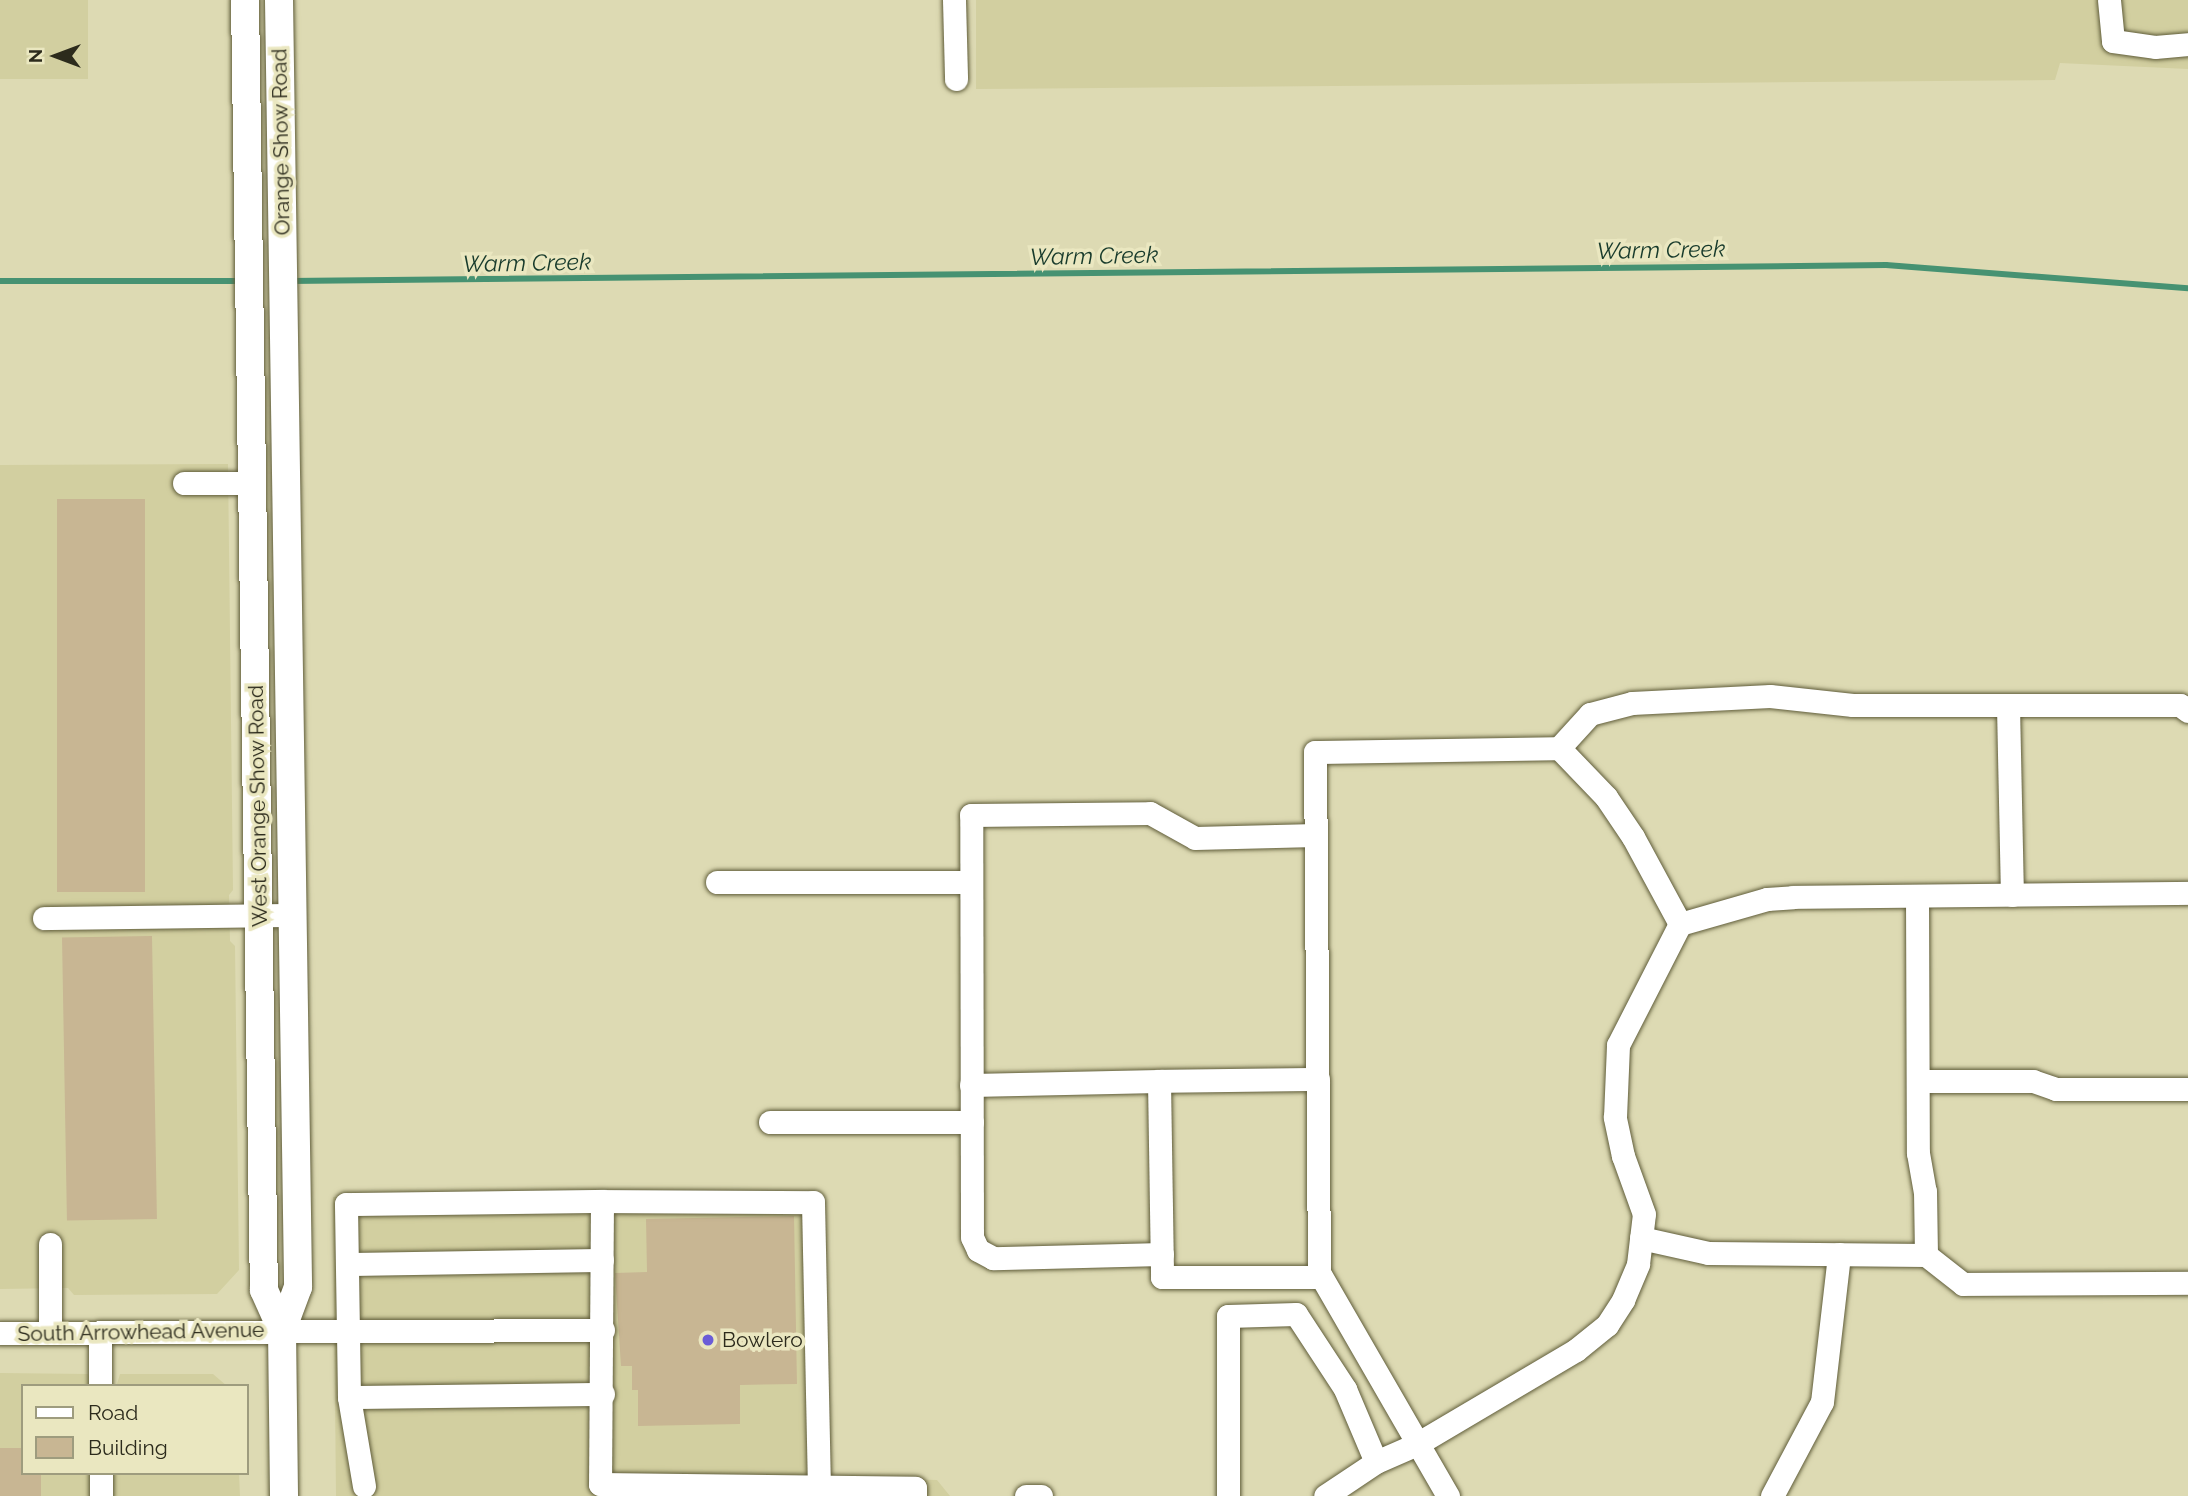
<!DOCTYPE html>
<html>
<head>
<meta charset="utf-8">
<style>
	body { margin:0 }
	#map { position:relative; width:2188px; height:1496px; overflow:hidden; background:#dddab3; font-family:Raleway,sans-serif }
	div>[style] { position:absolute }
	.built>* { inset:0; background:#d2cfa0; transform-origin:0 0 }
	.stream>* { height:6px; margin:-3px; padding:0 3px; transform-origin:3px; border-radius:3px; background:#469272 }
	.building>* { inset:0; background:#c8b693; transform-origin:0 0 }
	.roads { filter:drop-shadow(0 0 2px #605d3a) drop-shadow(0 0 2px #605d3a) }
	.minor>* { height:23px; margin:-11.5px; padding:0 11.5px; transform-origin:11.5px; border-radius:11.5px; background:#fff }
	.major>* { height:28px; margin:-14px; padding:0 14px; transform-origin:14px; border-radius:14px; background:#fff }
	.dots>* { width:19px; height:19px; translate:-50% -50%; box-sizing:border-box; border:4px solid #eae7c0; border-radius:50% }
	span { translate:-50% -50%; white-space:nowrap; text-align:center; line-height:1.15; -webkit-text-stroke:7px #eae7c0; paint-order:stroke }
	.street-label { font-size:21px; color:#2c2b1c }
	.poi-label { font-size:21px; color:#2c2b1c }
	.left { translate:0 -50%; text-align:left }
	.water-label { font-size:23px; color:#173a2b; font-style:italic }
	.legend { position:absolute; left:21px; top:1384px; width:228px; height:91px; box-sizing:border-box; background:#eae7c0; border:2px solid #9e9c7e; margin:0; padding:9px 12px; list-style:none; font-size:21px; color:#2c2b1c }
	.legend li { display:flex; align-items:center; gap:14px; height:35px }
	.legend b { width:35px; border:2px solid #9e9c7e }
	.north { position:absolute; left:21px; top:21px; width:70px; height:70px; -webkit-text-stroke:5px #eae7c0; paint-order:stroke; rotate:270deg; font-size:19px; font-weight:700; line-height:28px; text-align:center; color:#2c2b1c }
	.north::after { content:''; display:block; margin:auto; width:24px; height:32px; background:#2c2b1c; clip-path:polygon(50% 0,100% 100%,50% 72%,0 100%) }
</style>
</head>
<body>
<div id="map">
	<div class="built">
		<i style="left:0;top:0;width:88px;height:79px"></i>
		<i style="clip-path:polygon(976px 0,2188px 0,2188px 69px,2060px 63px,2055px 80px,976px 89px)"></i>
		<i style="clip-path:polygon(228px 464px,233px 890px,229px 895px,230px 941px,235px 946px,239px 1270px,217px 1294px,74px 1295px,68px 1288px,0 1289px,0 465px)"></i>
		<i style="clip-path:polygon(815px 1194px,820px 1477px,937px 1480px,950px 1496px,336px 1496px,333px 1197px)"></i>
		<i style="clip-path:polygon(0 1373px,88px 1374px,91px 1383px,117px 1384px,120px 1374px,213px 1374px,227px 1386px,23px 1386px,23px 1473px,239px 1473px,240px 1496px,0 1496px)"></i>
	</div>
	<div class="stream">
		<i style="left:0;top:281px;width:243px"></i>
		<i style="left:289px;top:281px;width:1597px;rotate:-0.57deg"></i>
		<i style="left:1886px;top:265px;width:303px;rotate:4.4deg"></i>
	</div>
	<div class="building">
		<i style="left:57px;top:499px;width:88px;height:393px"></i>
		<i style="left:152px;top:936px;width:283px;height:90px;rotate:89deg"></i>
		<i style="clip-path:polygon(794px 1216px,797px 1384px,740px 1385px,740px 1424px,638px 1426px,638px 1390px,632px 1390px,632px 1366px,621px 1366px,615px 1273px,647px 1272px,646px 1219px)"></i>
		<i style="clip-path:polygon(0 1448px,23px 1448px,23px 1473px,41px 1473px,41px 1496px,0 1496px)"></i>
	</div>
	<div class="roads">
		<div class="minor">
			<i style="left:954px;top:0;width:79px;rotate:88.5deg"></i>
			<i style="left:2109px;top:0;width:41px;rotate:84.4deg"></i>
			<i style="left:2113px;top:41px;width:42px;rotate:8.1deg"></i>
			<i style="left:2155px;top:47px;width:33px;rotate:-5deg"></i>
			<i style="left:184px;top:483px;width:70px"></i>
			<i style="left:2008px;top:706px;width:189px;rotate:88.8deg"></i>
			<i style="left:1559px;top:748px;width:46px;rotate:-47.6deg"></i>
			<i style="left:1590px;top:714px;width:43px;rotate:-14.7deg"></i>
			<i style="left:1632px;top:703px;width:138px;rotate:-2.9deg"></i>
			<i style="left:1770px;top:696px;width:83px;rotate:6.2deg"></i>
			<i style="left:1853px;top:705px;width:327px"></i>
			<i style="left:2180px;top:705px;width:10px;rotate:37deg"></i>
			<i style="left:717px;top:882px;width:254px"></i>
			<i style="left:1917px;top:896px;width:257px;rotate:89.8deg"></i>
			<i style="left:1918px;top:1153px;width:39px;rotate:80deg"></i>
			<i style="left:1925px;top:1191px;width:64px;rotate:89.1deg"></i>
			<i style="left:44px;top:918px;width:250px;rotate:-0.7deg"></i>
			<i style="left:1318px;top:1079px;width:159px;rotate:179.3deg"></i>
			<i style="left:1159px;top:1081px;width:196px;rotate:89.1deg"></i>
			<i style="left:1162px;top:1277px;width:159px"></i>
			<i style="left:1918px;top:1081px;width:115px"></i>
			<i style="left:2033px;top:1081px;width:24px;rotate:19deg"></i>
			<i style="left:2056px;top:1089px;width:132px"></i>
			<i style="left:971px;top:1085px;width:188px;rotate:-1.2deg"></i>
			<i style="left:770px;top:1122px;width:202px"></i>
			<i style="left:602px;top:1201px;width:211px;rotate:0.3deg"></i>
			<i style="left:813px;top:1202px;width:285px;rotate:88.8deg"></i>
			<i style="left:1641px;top:1238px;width:69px;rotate:12.6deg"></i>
			<i style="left:1708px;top:1253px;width:218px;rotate:0.5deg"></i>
			<i style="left:1926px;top:1255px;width:47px;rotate:38.1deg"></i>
			<i style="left:1963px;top:1284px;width:225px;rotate:-0.3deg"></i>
			<i style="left:50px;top:1244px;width:89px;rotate:90deg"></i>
			<i style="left:1162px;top:1254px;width:169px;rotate:178.6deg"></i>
			<i style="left:993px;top:1258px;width:17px;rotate:-152deg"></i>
			<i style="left:978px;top:1250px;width:14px;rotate:-115deg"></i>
			<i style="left:972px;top:1237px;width:422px;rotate:-90.1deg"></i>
			<i style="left:971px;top:815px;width:179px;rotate:-0.6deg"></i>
			<i style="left:1150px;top:813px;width:51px;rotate:29.1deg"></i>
			<i style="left:1195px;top:838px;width:121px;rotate:-1.4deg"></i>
			<i style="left:348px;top:1264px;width:254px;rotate:-0.9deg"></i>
			<i style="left:100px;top:1332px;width:54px;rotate:90deg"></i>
			<i style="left:0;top:1333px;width:603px;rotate:-0.29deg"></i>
			<i style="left:349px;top:1397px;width:254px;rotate:-0.7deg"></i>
			<i style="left:1376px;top:1462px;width:45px;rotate:-23.7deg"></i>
			<i style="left:1417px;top:1444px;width:185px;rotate:-30.6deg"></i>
			<i style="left:1576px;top:1350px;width:40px;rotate:-39deg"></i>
			<i style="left:1607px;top:1325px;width:30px;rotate:-57deg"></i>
			<i style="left:1623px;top:1300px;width:39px;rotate:-67deg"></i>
			<i style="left:1638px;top:1264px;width:50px;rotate:-83.2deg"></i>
			<i style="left:1644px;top:1214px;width:62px;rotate:-109.9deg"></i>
			<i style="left:1623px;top:1156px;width:40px;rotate:-102deg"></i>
			<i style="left:1615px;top:1117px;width:72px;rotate:-87.6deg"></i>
			<i style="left:1618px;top:1045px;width:136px;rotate:-62.9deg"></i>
			<i style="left:1680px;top:924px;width:91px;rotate:-16deg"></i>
			<i style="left:1767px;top:899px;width:26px;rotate:-4deg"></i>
			<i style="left:1793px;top:897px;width:395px;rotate:-0.6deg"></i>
			<i style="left:101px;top:1473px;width:23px;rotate:90deg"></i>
			<i style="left:364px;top:1486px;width:90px;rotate:-99.6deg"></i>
			<i style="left:349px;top:1397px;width:193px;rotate:-90.9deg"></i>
			<i style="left:346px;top:1204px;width:256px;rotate:-0.7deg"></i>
			<i style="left:602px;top:1201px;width:283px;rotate:90.4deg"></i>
			<i style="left:600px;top:1484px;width:315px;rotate:0.7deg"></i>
			<i style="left:915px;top:1488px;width:8px;rotate:90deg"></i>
			<i style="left:1026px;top:1496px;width:15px"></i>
			<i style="left:1228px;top:1496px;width:180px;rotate:-90deg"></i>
			<i style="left:1228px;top:1316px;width:68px;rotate:-1.7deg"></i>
			<i style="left:1296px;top:1314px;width:90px;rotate:56.8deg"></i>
			<i style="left:1345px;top:1389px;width:79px;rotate:67deg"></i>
			<i style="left:1376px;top:1462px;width:61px;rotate:146.3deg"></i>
			<i style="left:1448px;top:1496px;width:258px;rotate:-120deg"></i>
			<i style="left:1319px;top:1273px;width:521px;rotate:-90.44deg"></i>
			<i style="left:1315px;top:752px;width:244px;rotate:-0.9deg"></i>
			<i style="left:1559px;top:748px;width:68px;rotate:46.2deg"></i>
			<i style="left:1606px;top:797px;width:48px;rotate:56deg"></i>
			<i style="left:1633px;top:837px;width:99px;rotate:61.6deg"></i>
			<i style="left:1772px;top:1496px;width:106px;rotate:-62deg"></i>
			<i style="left:1822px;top:1402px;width:149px;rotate:-83.4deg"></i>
		</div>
		<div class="major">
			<i style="left:245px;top:0;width:1290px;rotate:89.16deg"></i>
			<i style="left:264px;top:1290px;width:44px;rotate:65.8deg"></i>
			<i style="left:279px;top:0;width:1287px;rotate:89.15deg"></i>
			<i style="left:298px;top:1287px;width:46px;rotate:110.4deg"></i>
			<i style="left:282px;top:1330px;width:166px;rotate:89.3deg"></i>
		</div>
	</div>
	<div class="dots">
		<i style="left:708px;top:1340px;background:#6b5dd7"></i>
	</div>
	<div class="street-label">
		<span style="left:281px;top:142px;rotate:-91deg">Orange Show Road</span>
		<span style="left:258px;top:806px;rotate:-91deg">West Orange Show Road</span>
		<span style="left:141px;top:1332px;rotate:-1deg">South Arrowhead Avenue</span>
	</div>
	<div class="poi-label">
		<span class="left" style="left:722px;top:1340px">Bowlero</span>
	</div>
	<div class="water-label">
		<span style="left:1661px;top:250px;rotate:-1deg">Warm Creek</span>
		<span style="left:1094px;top:256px;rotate:-1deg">Warm Creek</span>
		<span style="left:527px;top:263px;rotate:-1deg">Warm Creek</span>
	</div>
	<ul class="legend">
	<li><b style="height:9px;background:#fff"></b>Road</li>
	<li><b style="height:19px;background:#c8b693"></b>Building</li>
	</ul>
	<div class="north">N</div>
</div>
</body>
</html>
